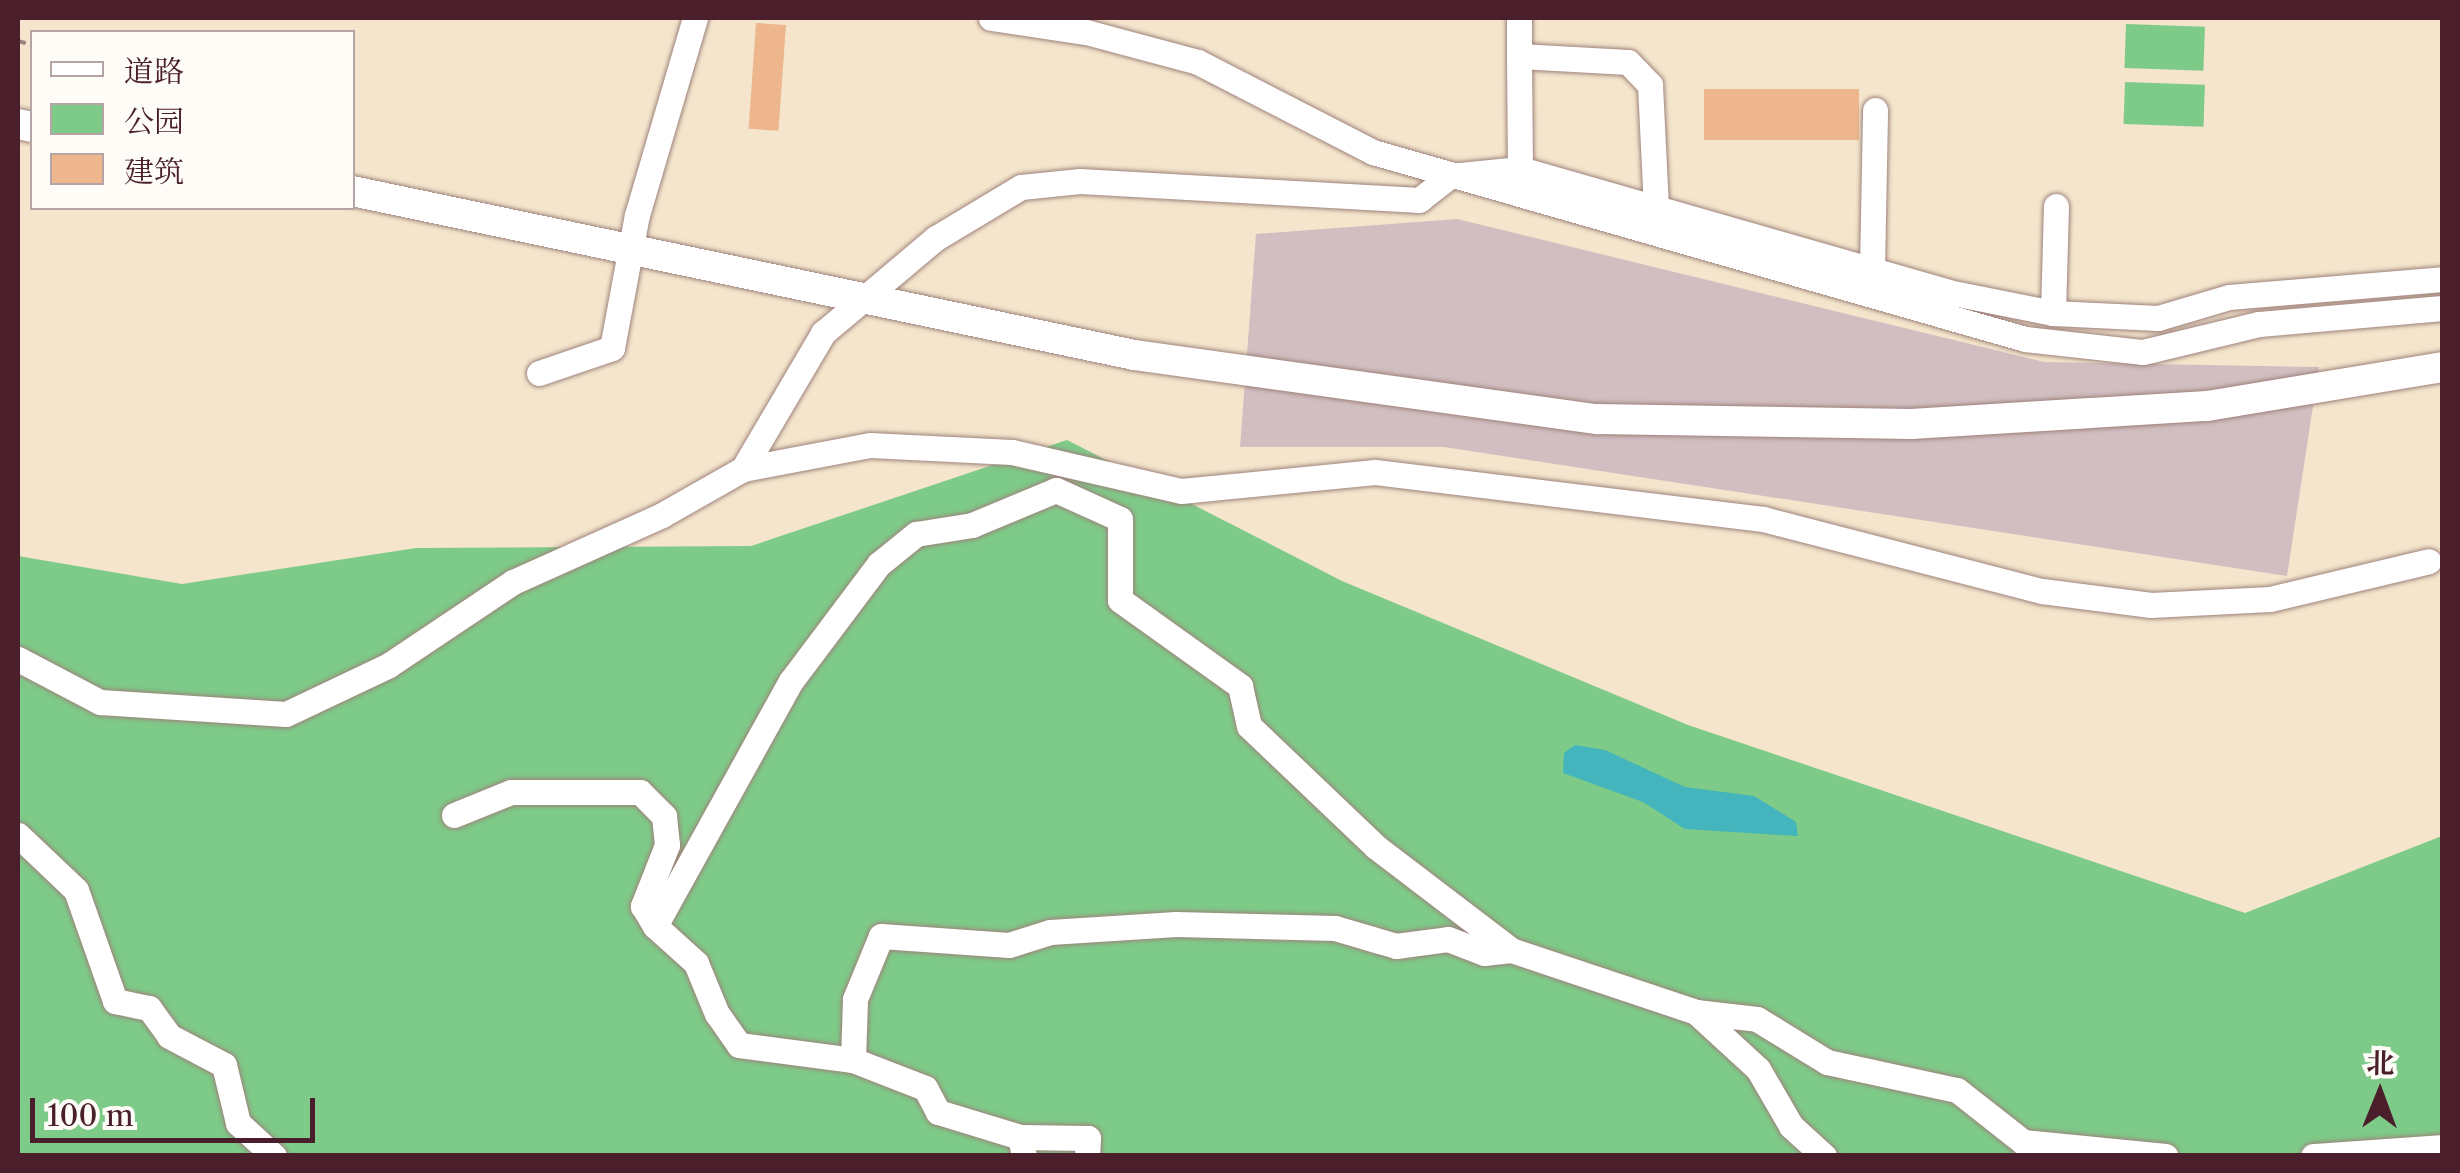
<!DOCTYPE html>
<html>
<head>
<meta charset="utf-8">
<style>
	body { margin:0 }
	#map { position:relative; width:2460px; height:1173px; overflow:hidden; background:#f4e5cc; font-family:"Libre Caslon Text","Noto Serif SC",serif }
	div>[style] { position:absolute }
	.industrial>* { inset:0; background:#d2bec1 }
	.green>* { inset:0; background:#7eca88; transform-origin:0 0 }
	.water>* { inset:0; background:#44b4bd }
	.building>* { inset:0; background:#edb68c; transform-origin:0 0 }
	.path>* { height:4px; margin-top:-2px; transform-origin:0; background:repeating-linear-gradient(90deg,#9f827c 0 8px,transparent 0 16px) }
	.roads { filter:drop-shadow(0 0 2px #9f827c) drop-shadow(0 0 2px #9f827c) }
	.minor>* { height:25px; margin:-12.5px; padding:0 12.5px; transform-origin:12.5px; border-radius:12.5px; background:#fff }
	.major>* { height:30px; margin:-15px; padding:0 15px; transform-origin:15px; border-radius:15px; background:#fff }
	span { translate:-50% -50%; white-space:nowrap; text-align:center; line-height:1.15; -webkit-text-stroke:8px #fdfcf7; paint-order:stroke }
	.frame { position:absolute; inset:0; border:20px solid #4a1f2b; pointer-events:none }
	.legend { position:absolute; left:30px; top:30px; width:325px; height:180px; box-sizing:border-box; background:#fdfcf7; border:2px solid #b5a4a5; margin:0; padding:12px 18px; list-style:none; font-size:30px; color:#4a1f2b }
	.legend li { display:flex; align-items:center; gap:20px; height:50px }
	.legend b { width:50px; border:2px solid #b5a4a5 }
	.north { position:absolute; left:2330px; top:1043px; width:100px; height:100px; -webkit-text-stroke:8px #fdfcf7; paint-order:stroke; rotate:1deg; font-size:28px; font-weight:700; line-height:40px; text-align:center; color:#4a1f2b }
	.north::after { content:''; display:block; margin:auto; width:35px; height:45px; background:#4a1f2b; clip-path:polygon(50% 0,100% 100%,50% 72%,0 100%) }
	.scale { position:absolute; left:30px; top:1098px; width:285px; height:45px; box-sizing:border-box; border:5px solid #4a1f2b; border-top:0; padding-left:12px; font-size:30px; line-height:35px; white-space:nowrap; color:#4a1f2b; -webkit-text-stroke:8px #fdfcf7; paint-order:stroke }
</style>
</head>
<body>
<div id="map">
	<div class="industrial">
		<i style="clip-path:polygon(1457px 219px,2044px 362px,2319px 367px,2287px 576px,1444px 447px,1240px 447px,1256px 234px)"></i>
	</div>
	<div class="green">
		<i style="left:2126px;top:24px;width:79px;height:44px;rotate:2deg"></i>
		<i style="left:2125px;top:82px;width:80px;height:42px;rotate:2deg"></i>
		<i style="clip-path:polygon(1067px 440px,1342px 581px,1688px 725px,2245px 913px,2442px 836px,2442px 1155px,18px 1155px,18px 556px,182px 584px,416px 548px,751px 546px)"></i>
	</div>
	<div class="water">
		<i style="clip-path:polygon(1575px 745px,1605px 750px,1685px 787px,1754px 796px,1796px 822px,1798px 836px,1685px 829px,1643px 802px,1563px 773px,1564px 753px)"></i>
	</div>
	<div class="building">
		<i style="left:756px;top:23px;width:30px;height:106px;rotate:4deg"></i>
		<i style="left:1704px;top:89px;width:155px;height:51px"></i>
	</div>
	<div class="path">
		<i style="left:18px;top:41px;width:15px;rotate:16deg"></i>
	</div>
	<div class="roads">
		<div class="minor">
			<i style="left:991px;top:18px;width:96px;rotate:8.4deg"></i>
			<i style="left:1086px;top:32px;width:116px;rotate:15deg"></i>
			<i style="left:1198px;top:62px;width:197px;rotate:27.2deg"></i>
			<i style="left:1373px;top:152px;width:678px;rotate:16deg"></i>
			<i style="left:2025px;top:339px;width:119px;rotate:6.3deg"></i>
			<i style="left:2143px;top:352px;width:119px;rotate:-13.6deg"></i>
			<i style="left:2259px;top:324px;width:184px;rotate:-5deg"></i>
			<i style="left:1519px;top:18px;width:38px;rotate:90deg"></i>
			<i style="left:1519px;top:56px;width:109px;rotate:3.2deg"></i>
			<i style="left:1628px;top:62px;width:32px;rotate:46deg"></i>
			<i style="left:1650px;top:85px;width:124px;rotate:87.2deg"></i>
			<i style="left:1519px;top:56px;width:113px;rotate:89.5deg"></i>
			<i style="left:1872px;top:270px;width:160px;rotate:-88.9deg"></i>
			<i style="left:2053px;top:313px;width:107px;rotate:-88.4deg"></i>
			<i style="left:539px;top:373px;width:77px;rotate:-18.9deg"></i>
			<i style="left:612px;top:348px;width:135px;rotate:-79.4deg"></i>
			<i style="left:637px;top:215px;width:205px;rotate:-73.6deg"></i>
			<i style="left:743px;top:469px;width:129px;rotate:-10.7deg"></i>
			<i style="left:870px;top:445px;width:142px;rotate:2.8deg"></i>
			<i style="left:1012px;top:452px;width:173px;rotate:13deg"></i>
			<i style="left:1181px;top:491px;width:195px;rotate:-5.6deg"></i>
			<i style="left:1375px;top:472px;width:391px;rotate:6.9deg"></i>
			<i style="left:1763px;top:519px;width:288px;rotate:14.5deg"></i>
			<i style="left:2042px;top:591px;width:110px;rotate:7.3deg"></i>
			<i style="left:2151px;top:605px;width:119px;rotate:-2.9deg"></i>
			<i style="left:2270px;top:599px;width:163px;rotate:-13.4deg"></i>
			<i style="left:18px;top:659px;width:93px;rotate:27.7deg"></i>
			<i style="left:100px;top:702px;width:186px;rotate:3.7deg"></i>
			<i style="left:286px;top:714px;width:114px;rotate:-25.4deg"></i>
			<i style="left:389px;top:665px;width:149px;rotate:-33.8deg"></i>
			<i style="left:513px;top:582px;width:163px;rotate:-24.2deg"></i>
			<i style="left:662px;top:515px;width:93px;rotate:-29.6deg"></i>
			<i style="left:743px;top:469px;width:158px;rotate:-59.5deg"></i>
			<i style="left:823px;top:333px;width:148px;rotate:-40.1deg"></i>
			<i style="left:936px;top:238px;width:99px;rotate:-31deg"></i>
			<i style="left:1021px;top:187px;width:59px;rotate:-5.8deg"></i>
			<i style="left:1080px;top:181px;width:340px;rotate:3.2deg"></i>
			<i style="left:1419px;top:200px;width:39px;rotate:-38deg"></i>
			<i style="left:1450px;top:176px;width:70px;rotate:-5.7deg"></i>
			<i style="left:1520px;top:169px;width:445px;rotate:16deg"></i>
			<i style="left:1948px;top:292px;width:107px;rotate:11.3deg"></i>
			<i style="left:2053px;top:313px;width:105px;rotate:2.7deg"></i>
			<i style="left:2158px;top:318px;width:74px;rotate:-16.5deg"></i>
			<i style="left:2229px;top:297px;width:214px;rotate:-4.8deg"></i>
			<i style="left:454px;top:815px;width:61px;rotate:-22deg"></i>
			<i style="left:511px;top:792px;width:129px"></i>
			<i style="left:640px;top:792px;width:34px;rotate:45deg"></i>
			<i style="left:664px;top:816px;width:29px;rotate:84deg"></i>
			<i style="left:667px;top:845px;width:66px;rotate:111.5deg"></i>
			<i style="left:643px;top:906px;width:23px;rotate:59deg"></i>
			<i style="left:18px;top:835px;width:80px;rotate:43.5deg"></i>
			<i style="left:76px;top:890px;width:118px;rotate:70.6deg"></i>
			<i style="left:115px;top:1001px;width:35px;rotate:12deg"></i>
			<i style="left:149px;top:1008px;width:34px;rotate:54deg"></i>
			<i style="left:169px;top:1036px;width:62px;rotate:27.8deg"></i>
			<i style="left:224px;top:1065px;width:60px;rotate:76.4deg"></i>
			<i style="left:238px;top:1123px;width:49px;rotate:42.5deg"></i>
			<i style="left:1696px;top:1012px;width:84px;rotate:42.6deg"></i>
			<i style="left:1758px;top:1069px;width:66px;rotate:59.9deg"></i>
			<i style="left:1791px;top:1126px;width:45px;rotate:42.3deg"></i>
			<i style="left:853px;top:1060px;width:61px;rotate:-88.1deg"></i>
			<i style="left:855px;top:999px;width:68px;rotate:-67.6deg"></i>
			<i style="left:881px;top:936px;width:128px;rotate:4deg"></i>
			<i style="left:1009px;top:945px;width:43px;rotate:-17.6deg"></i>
			<i style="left:1050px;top:932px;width:126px;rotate:-3.6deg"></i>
			<i style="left:1176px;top:924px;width:159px;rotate:1.4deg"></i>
			<i style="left:1335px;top:928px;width:64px;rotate:16.4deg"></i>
			<i style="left:1396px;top:946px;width:52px;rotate:-7.7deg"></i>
			<i style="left:1448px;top:939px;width:39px;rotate:21deg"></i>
			<i style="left:1484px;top:953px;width:27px;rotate:-6deg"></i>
			<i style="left:1020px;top:1137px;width:68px;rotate:0.8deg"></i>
			<i style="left:1088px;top:1138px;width:18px;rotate:93deg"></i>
			<i style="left:1024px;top:1156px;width:19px;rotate:-102deg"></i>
			<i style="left:1020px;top:1137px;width:86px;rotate:-163deg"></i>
			<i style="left:938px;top:1112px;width:27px;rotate:-118deg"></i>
			<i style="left:925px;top:1088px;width:77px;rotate:-158.7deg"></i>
			<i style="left:853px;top:1060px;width:115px;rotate:-172.5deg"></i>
			<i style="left:739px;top:1045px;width:38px;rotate:-125deg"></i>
			<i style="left:717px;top:1014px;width:55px;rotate:-112.4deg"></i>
			<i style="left:696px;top:963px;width:55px;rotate:-137.9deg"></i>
			<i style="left:655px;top:926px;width:280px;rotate:-61deg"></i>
			<i style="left:791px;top:681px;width:146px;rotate:-53.1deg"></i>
			<i style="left:879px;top:564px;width:48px;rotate:-39deg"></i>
			<i style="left:916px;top:534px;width:57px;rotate:-9.1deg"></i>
			<i style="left:972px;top:525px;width:91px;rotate:-22.6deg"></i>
			<i style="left:1056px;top:490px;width:70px;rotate:24.4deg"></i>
			<i style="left:1120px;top:519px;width:81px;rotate:90deg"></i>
			<i style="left:1120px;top:600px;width:148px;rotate:35.6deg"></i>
			<i style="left:1240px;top:686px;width:41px;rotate:77.3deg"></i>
			<i style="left:1249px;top:726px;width:175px;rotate:43.6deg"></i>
			<i style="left:1376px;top:847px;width:170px;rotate:37.3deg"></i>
			<i style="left:1511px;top:950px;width:195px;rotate:18.5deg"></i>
			<i style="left:1696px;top:1012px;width:61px;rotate:6.5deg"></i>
			<i style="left:1757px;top:1019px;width:82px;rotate:31.6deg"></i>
			<i style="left:1827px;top:1062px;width:133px;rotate:12.2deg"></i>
			<i style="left:1957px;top:1090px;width:84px;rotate:38.2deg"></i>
			<i style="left:2023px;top:1142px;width:143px;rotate:5.6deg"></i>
			<i style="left:2313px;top:1156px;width:129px;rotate:-4deg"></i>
		</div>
		<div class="major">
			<i style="left:18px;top:124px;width:14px;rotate:12deg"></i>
			<i style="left:352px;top:191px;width:799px;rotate:11.84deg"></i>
			<i style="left:1134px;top:355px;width:467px;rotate:7.9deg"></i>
			<i style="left:1597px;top:419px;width:314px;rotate:0.9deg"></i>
			<i style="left:1911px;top:424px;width:297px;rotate:-3.5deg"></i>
			<i style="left:2207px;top:406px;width:238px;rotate:-9.4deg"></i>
		</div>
	</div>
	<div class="frame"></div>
	<ul class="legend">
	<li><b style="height:12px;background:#fff"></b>道路</li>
	<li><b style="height:28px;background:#7eca88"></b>公园</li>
	<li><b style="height:28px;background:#edb68c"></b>建筑</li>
	</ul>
	<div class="north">北</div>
	<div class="scale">100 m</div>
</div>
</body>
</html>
